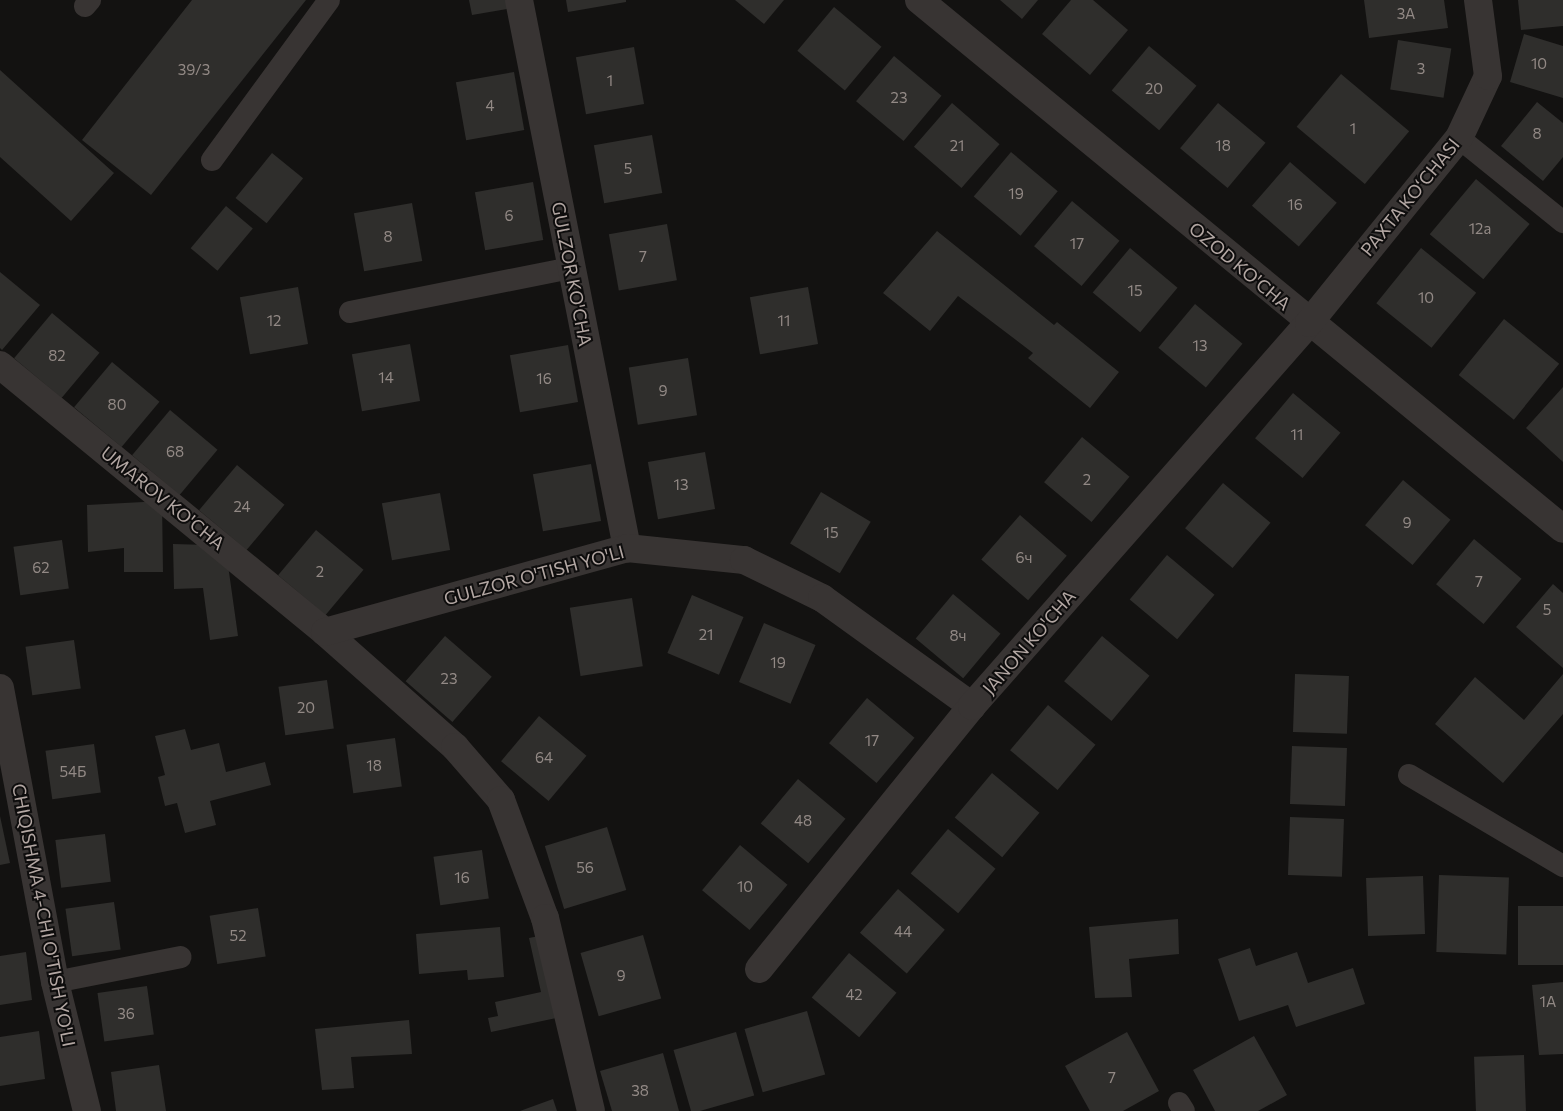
<!DOCTYPE html>
<html>
<head>
<meta charset="utf-8">
<style>
	body { margin:0 }
	#map { position:relative; width:1563px; height:1111px; overflow:hidden; background:#131211; font-family:Commissioner,sans-serif }
	div>[style] { position:absolute }
	.building>* { inset:0; background:#2f2e2c; transform-origin:0 0 }
	.service>* { height:22px; margin:-11px; padding:0 11px; transform-origin:11px; border-radius:11px; background:#383433 }
	.minor>* { height:28px; margin:-14px; padding:0 14px; transform-origin:14px; border-radius:14px; background:#383433 }
	span { translate:-50% -50%; white-space:nowrap; text-align:center; line-height:1.15; -webkit-text-stroke:4px #0e0d0d; paint-order:stroke }
	.number-label { font-size:15px; color:#928985 }
	.number-label span { -webkit-text-stroke-width:0 }
	.street-label { font-size:18px; color:#b3a7a3 }
</style>
</head>
<body>
<div id="map">
	<div class="building">
		<i style="clip-path:polygon(192px 0,306px 0,151px 195px,82px 140px)"></i>
		<i style="clip-path:polygon(469px 0,512px 0,513px 8px,472px 15px)"></i>
		<i style="clip-path:polygon(566px 0,626px 0,626px 2px,568px 12px)"></i>
		<i style="clip-path:polygon(735px 0,784px 0,764px 24px)"></i>
		<i style="clip-path:polygon(1000px 0,1038px 0,1022px 19px)"></i>
		<i style="clip-path:polygon(1071px 0,1093px 0,1128px 30px,1090px 75px,1042px 34px)"></i>
		<i style="clip-path:polygon(1364px 0,1444px 0,1448px 28px,1369px 38px)"></i>
		<i style="clip-path:polygon(1518px 0,1563px 0,1563px 26px,1521px 30px)"></i>
		<i style="left:834px;top:7px;width:62px;height:57px;rotate:40deg"></i>
		<i style="clip-path:polygon(1524px 34px,1563px 46px,1563px 98px,1510px 82px)"></i>
		<i style="left:1398px;top:40px;width:54px;height:50px;rotate:9deg"></i>
		<i style="left:1149px;top:46px;width:62px;height:58px;rotate:40deg"></i>
		<i style="left:634px;top:47px;width:58px;height:59px;rotate:80deg"></i>
		<i style="left:894px;top:56px;width:62px;height:59px;rotate:40deg"></i>
		<i style="clip-path:polygon(0 70px,114px 173px,71px 221px,0 157px)"></i>
		<i style="left:514px;top:72px;width:59px;height:59px;rotate:80deg"></i>
		<i style="left:1341px;top:74px;width:89px;height:69px;rotate:40deg"></i>
		<i style="clip-path:polygon(1537px 102px,1563px 123px,1563px 157px,1543px 181px,1501px 146px)"></i>
		<i style="left:952px;top:103px;width:63px;height:58px;rotate:41deg"></i>
		<i style="left:1218px;top:103px;width:62px;height:59px;rotate:40deg"></i>
		<i style="left:652px;top:135px;width:59px;height:59px;rotate:80deg"></i>
		<i style="left:1011px;top:152px;width:61px;height:58px;rotate:40deg"></i>
		<i style="left:272px;top:153px;width:40px;height:58px;rotate:39deg"></i>
		<i style="left:1290px;top:162px;width:62px;height:58px;rotate:41deg"></i>
		<i style="left:1476px;top:179px;width:70px;height:72px;rotate:40deg"></i>
		<i style="left:533px;top:182px;width:59px;height:59px;rotate:80deg"></i>
		<i style="left:1072px;top:201px;width:62px;height:59px;rotate:40deg"></i>
		<i style="left:412px;top:203px;width:59px;height:59px;rotate:80deg"></i>
		<i style="left:226px;top:206px;width:35px;height:55px;rotate:40deg"></i>
		<i style="left:667px;top:224px;width:57px;height:59px;rotate:80deg"></i>
		<i style="clip-path:polygon(937px 231px,1054px 325px,1057px 322px,1119px 372px,1090px 408px,1028px 358px,1033px 353px,958px 296px,930px 331px,883px 293px)"></i>
		<i style="left:1130px;top:248px;width:62px;height:58px;rotate:40deg"></i>
		<i style="left:1421px;top:248px;width:71px;height:71px;rotate:39deg"></i>
		<i style="clip-path:polygon(0 272px,40px 305px,2px 350px,0 348px)"></i>
		<i style="left:298px;top:287px;width:58px;height:59px;rotate:80deg"></i>
		<i style="left:808px;top:287px;width:58px;height:59px;rotate:80deg"></i>
		<i style="left:1195px;top:304px;width:62px;height:57px;rotate:40deg"></i>
		<i style="left:52px;top:313px;width:62px;height:59px;rotate:40deg"></i>
		<i style="left:1504px;top:319px;width:71px;height:72px;rotate:39deg"></i>
		<i style="left:410px;top:344px;width:58px;height:59px;rotate:80deg"></i>
		<i style="left:568px;top:345px;width:58px;height:59px;rotate:80deg"></i>
		<i style="left:688px;top:358px;width:58px;height:60px;rotate:81deg"></i>
		<i style="left:112px;top:362px;width:62px;height:59px;rotate:40deg"></i>
		<i style="clip-path:polygon(1563px 387px,1563px 462px,1526px 428px)"></i>
		<i style="left:1293px;top:393px;width:62px;height:59px;rotate:40deg"></i>
		<i style="left:170px;top:410px;width:62px;height:59px;rotate:40deg"></i>
		<i style="left:1082px;top:437px;width:62px;height:59px;rotate:40deg"></i>
		<i style="left:705px;top:452px;width:58px;height:58px;rotate:80deg"></i>
		<i style="left:591px;top:464px;width:58px;height:59px;rotate:80deg"></i>
		<i style="left:237px;top:465px;width:62px;height:59px;rotate:40deg"></i>
		<i style="left:1403px;top:480px;width:62px;height:59px;rotate:40deg"></i>
		<i style="left:1223px;top:483px;width:62px;height:59px;rotate:40deg"></i>
		<i style="left:821px;top:492px;width:58px;height:60px;rotate:31deg"></i>
		<i style="left:440px;top:493px;width:58px;height:59px;rotate:80deg"></i>
		<i style="clip-path:polygon(162px 501px,163px 572px,124px 572px,124px 548px,88px 552px,87px 505px)"></i>
		<i style="left:1020px;top:515px;width:62px;height:59px;rotate:41deg"></i>
		<i style="left:316px;top:530px;width:62px;height:59px;rotate:40deg"></i>
		<i style="left:1474px;top:539px;width:62px;height:59px;rotate:40deg"></i>
		<i style="left:62px;top:540px;width:49px;height:49px;rotate:82deg"></i>
		<i style="clip-path:polygon(173px 544px,208px 545px,228px 565px,238px 636px,210px 640px,203px 588px,174px 589px)"></i>
		<i style="left:1167px;top:555px;width:62px;height:58px;rotate:40deg"></i>
		<i style="clip-path:polygon(1553px 584px,1563px 593px,1563px 668px,1516px 627px)"></i>
		<i style="left:953px;top:594px;width:62px;height:58px;rotate:40deg"></i>
		<i style="left:692px;top:595px;width:56px;height:63px;rotate:23deg"></i>
		<i style="left:632px;top:598px;width:69px;height:63px;rotate:81deg"></i>
		<i style="left:764px;top:623px;width:56px;height:64px;rotate:23deg"></i>
		<i style="left:445px;top:636px;width:62px;height:60px;rotate:41deg"></i>
		<i style="left:1102px;top:636px;width:62px;height:59px;rotate:40deg"></i>
		<i style="left:74px;top:640px;width:49px;height:49px;rotate:82deg"></i>
		<i style="left:1295px;top:674px;width:54px;height:58px;rotate:2deg"></i>
		<i style="clip-path:polygon(1563px 674px,1563px 714px,1503px 783px,1435px 724px,1475px 677px,1524px 720px)"></i>
		<i style="left:327px;top:680px;width:49px;height:49px;rotate:82deg"></i>
		<i style="left:867px;top:698px;width:62px;height:59px;rotate:40deg"></i>
		<i style="left:1048px;top:705px;width:62px;height:59px;rotate:40deg"></i>
		<i style="left:539px;top:716px;width:62px;height:59px;rotate:40deg"></i>
		<i style="clip-path:polygon(185px 729px,191px 750px,219px 743px,226px 772px,265px 762px,271px 785px,210px 801px,216px 825px,185px 833px,177px 803px,165px 806px,158px 777px,165px 775px,155px 736px)"></i>
		<i style="left:395px;top:738px;width:49px;height:49px;rotate:82deg"></i>
		<i style="left:94px;top:744px;width:49px;height:49px;rotate:82deg"></i>
		<i style="left:1292px;top:746px;width:55px;height:58px;rotate:2deg"></i>
		<i style="left:992px;top:773px;width:62px;height:58px;rotate:40deg"></i>
		<i style="left:798px;top:779px;width:62px;height:58px;rotate:40deg"></i>
		<i style="clip-path:polygon(0 816px,10px 863px,0 865px)"></i>
		<i style="left:1290px;top:817px;width:54px;height:58px;rotate:2deg"></i>
		<i style="left:607px;top:827px;width:66px;height:65px;rotate:73deg"></i>
		<i style="left:948px;top:829px;width:62px;height:58px;rotate:40deg"></i>
		<i style="left:105px;top:834px;width:48px;height:50px;rotate:83deg"></i>
		<i style="left:740px;top:845px;width:62px;height:59px;rotate:40deg"></i>
		<i style="left:482px;top:850px;width:49px;height:49px;rotate:82deg"></i>
		<i style="left:1439px;top:875px;width:70px;height:77px;rotate:2deg"></i>
		<i style="left:1423px;top:876px;width:58px;height:57px;rotate:88deg"></i>
		<i style="left:898px;top:889px;width:62px;height:58px;rotate:41deg"></i>
		<i style="left:114px;top:902px;width:48px;height:49px;rotate:82deg"></i>
		<i style="left:1563px;top:906px;width:59px;height:45px;rotate:90deg"></i>
		<i style="left:258px;top:908px;width:49px;height:49px;rotate:81deg"></i>
		<i style="clip-path:polygon(1178px 919px,1179px 954px,1129px 959px,1132px 997px,1095px 998px,1089px 927px)"></i>
		<i style="clip-path:polygon(500px 927px,504px 977px,468px 980px,467px 970px,419px 974px,416px 934px)"></i>
		<i style="clip-path:polygon(544px 935px,561px 1017px,491px 1032px,488px 1018px,498px 1016px,495px 1002px,541px 992px,529px 938px)"></i>
		<i style="left:643px;top:935px;width:66px;height:65px;rotate:74deg"></i>
		<i style="clip-path:polygon(1250px 948px,1256px 966px,1297px 952px,1308px 983px,1353px 968px,1365px 1004px,1296px 1027px,1288px 1005px,1239px 1021px,1218px 959px)"></i>
		<i style="clip-path:polygon(26px 952px,32px 1000px,0 1005px,0 956px)"></i>
		<i style="left:849px;top:953px;width:62px;height:58px;rotate:40deg"></i>
		<i style="clip-path:polygon(1563px 982px,1563px 1054px,1539px 1055px,1532px 985px)"></i>
		<i style="left:147px;top:986px;width:49px;height:50px;rotate:82deg"></i>
		<i style="left:807px;top:1011px;width:66px;height:65px;rotate:74deg"></i>
		<i style="clip-path:polygon(409px 1020px,412px 1054px,351px 1057px,354px 1088px,322px 1090px,315px 1029px)"></i>
		<i style="clip-path:polygon(39px 1031px,45px 1079px,0 1086px,0 1037px)"></i>
		<i style="left:736px;top:1032px;width:66px;height:65px;rotate:74deg"></i>
		<i style="clip-path:polygon(1127px 1032px,1159px 1091px,1123px 1111px,1090px 1111px,1065px 1066px)"></i>
		<i style="clip-path:polygon(1254px 1036px,1287px 1095px,1258px 1111px,1215px 1111px,1193px 1070px)"></i>
		<i style="clip-path:polygon(663px 1053px,679px 1111px,612px 1111px,600px 1071px)"></i>
		<i style="left:1524px;top:1055px;width:56px;height:50px;rotate:88deg"></i>
		<i style="clip-path:polygon(159px 1065px,166px 1111px,116px 1111px,111px 1072px)"></i>
		<i style="clip-path:polygon(553px 1099px,557px 1111px,520px 1111px)"></i>
	</div>
	<div class="service">
		<i style="left:85px;top:6px;width:8px;rotate:-50deg"></i>
		<i style="left:1459px;top:138px;width:134px;rotate:38.9deg"></i>
		<i style="left:212px;top:160px;width:198px;rotate:-53.8deg"></i>
		<i style="left:350px;top:312px;width:225px;rotate:-11.3deg"></i>
		<i style="left:1409px;top:775px;width:179px;rotate:30.6deg"></i>
		<i style="left:55px;top:982px;width:128px;rotate:-11.2deg"></i>
		<i style="left:1179px;top:1103px;width:9px;rotate:58deg"></i>
	</div>
	<div class="minor">
		<i style="left:519px;top:0;width:559px;rotate:78.85deg"></i>
		<i style="left:919px;top:0;width:833px;rotate:39.4deg"></i>
		<i style="left:0;top:365px;width:421px;rotate:39.4deg"></i>
		<i style="left:325px;top:632px;width:174px;rotate:41.5deg"></i>
		<i style="left:455px;top:747px;width:70px;rotate:49deg"></i>
		<i style="left:501px;top:800px;width:126px;rotate:69.6deg"></i>
		<i style="left:545px;top:918px;width:198px;rotate:76.6deg"></i>
		<i style="left:325px;top:632px;width:313px;rotate:-15.5deg"></i>
		<i style="left:627px;top:548px;width:118px;rotate:5.9deg"></i>
		<i style="left:744px;top:560px;width:87px;rotate:26deg"></i>
		<i style="left:822px;top:598px;width:185px;rotate:35.8deg"></i>
		<i style="left:0;top:688px;width:299px;rotate:79.4deg"></i>
		<i style="left:55px;top:982px;width:133px;rotate:76.1deg"></i>
		<i style="left:759px;top:969px;width:338px;rotate:-51deg"></i>
		<i style="left:972px;top:706px;width:510px;rotate:-48.66deg"></i>
		<i style="left:1309px;top:323px;width:238px;rotate:-51deg"></i>
		<i style="left:1459px;top:138px;width:68px;rotate:-64.9deg"></i>
		<i style="left:1488px;top:76px;width:77px;rotate:-97.5deg"></i>
	</div>
	<div class="number-label">
		<span style="left:1406px;top:14px">3A</span>
		<span style="left:1539px;top:64px">10</span>
		<span style="left:1421px;top:69px">3</span>
		<span style="left:194px;top:70px">39/3</span>
		<span style="left:610px;top:81px">1</span>
		<span style="left:1154px;top:89px">20</span>
		<span style="left:899px;top:98px">23</span>
		<span style="left:490px;top:106px">4</span>
		<span style="left:1353px;top:129px">1</span>
		<span style="left:1537px;top:134px">8</span>
		<span style="left:957px;top:146px">21</span>
		<span style="left:1223px;top:146px">18</span>
		<span style="left:628px;top:169px">5</span>
		<span style="left:1016px;top:194px">19</span>
		<span style="left:1295px;top:205px">16</span>
		<span style="left:509px;top:216px">6</span>
		<span style="left:1480px;top:229px">12a</span>
		<span style="left:388px;top:237px">8</span>
		<span style="left:1077px;top:244px">17</span>
		<span style="left:643px;top:257px">7</span>
		<span style="left:1135px;top:291px">15</span>
		<span style="left:1426px;top:298px">10</span>
		<span style="left:274px;top:321px">12</span>
		<span style="left:784px;top:321px">11</span>
		<span style="left:1200px;top:346px">13</span>
		<span style="left:57px;top:356px">82</span>
		<span style="left:386px;top:378px">14</span>
		<span style="left:544px;top:379px">16</span>
		<span style="left:663px;top:391px">9</span>
		<span style="left:117px;top:405px">80</span>
		<span style="left:1297px;top:435px">11</span>
		<span style="left:175px;top:452px">68</span>
		<span style="left:1087px;top:480px">2</span>
		<span style="left:681px;top:485px">13</span>
		<span style="left:242px;top:507px">24</span>
		<span style="left:1407px;top:523px">9</span>
		<span style="left:831px;top:533px">15</span>
		<span style="left:1024px;top:558px">6ч</span>
		<span style="left:41px;top:568px">62</span>
		<span style="left:320px;top:572px">2</span>
		<span style="left:1479px;top:582px">7</span>
		<span style="left:1547px;top:610px">5</span>
		<span style="left:706px;top:635px">21</span>
		<span style="left:958px;top:636px">8ч</span>
		<span style="left:778px;top:663px">19</span>
		<span style="left:449px;top:679px">23</span>
		<span style="left:306px;top:708px">20</span>
		<span style="left:872px;top:741px">17</span>
		<span style="left:544px;top:758px">64</span>
		<span style="left:374px;top:766px">18</span>
		<span style="left:73px;top:772px">54Б</span>
		<span style="left:803px;top:821px">48</span>
		<span style="left:585px;top:868px">56</span>
		<span style="left:462px;top:878px">16</span>
		<span style="left:745px;top:887px">10</span>
		<span style="left:903px;top:932px">44</span>
		<span style="left:238px;top:936px">52</span>
		<span style="left:621px;top:976px">9</span>
		<span style="left:854px;top:995px">42</span>
		<span style="left:1548px;top:1002px">1A</span>
		<span style="left:126px;top:1014px">36</span>
		<span style="left:1112px;top:1078px">7</span>
		<span style="left:640px;top:1091px">38</span>
	</div>
	<div class="street-label">
		<span style="left:1410px;top:197px;rotate:-51deg">PAXTA KO‘CHASI</span>
		<span style="left:1240px;top:266px;rotate:40deg">OZOD KO'CHA</span>
		<span style="left:572px;top:274px;rotate:79deg">GULZOR KO'CHA</span>
		<span style="left:163px;top:498px;rotate:39deg">UMAROV KO'CHA</span>
		<span style="left:534px;top:575px;rotate:-15deg">GULZOR O'TISH YO'LI</span>
		<span style="left:1029px;top:642px;rotate:-49deg">JANON KO'CHA</span>
		<span style="left:44px;top:915px;rotate:79deg">CHIQISHMA 4-CHI O'TISH YO'LI</span>
	</div>
</div>
</body>
</html>
